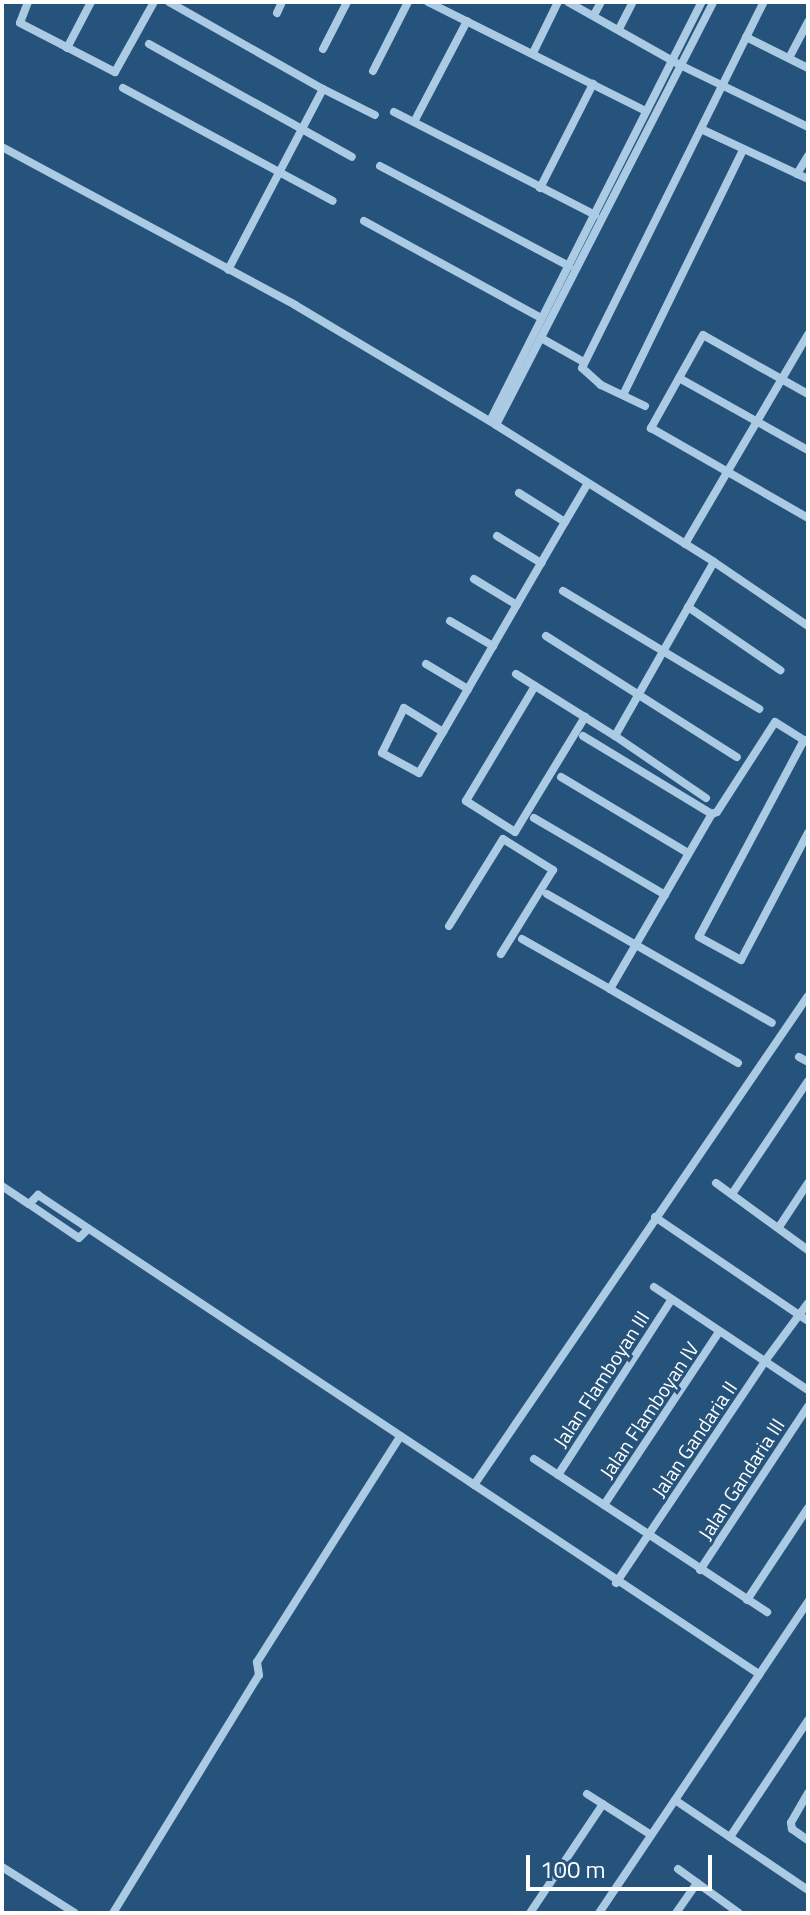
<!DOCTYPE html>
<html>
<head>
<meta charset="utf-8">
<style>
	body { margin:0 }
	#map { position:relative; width:810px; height:1915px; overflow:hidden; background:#26537b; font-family:"Titillium Web",sans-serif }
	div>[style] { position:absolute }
	.street>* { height:8px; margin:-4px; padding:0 4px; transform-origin:4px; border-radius:4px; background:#abcae4 }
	span { translate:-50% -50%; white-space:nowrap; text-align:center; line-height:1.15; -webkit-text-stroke:6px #26537b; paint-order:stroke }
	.street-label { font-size:20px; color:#fff }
	.frame { position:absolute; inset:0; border:4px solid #fff; pointer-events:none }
	.scale { position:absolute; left:526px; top:1855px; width:186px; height:36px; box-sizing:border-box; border:4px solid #fff; border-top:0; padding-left:10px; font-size:24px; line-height:28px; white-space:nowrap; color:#fff; -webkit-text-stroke:6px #26537b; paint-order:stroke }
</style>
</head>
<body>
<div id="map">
	<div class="street">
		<i style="left:28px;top:2px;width:22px;rotate:111deg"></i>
		<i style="left:20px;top:23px;width:107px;rotate:27.3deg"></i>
		<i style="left:115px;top:72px;width:80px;rotate:-60.9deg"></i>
		<i style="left:169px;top:2px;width:177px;rotate:29.5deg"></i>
		<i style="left:323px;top:89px;width:204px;rotate:117.7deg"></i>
		<i style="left:428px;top:2px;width:244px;rotate:26.6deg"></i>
		<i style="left:568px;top:2px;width:129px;rotate:29.4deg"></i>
		<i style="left:680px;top:65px;width:142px;rotate:25.8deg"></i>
		<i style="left:277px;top:13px;width:12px;rotate:-66deg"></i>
		<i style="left:594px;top:15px;width:15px;rotate:-62deg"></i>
		<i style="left:619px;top:29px;width:30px;rotate:-63deg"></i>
		<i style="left:746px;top:37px;width:69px;rotate:26.6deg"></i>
		<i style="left:149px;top:44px;width:232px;rotate:29.1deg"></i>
		<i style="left:67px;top:48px;width:52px;rotate:-62.4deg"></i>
		<i style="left:323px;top:49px;width:53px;rotate:-62.9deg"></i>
		<i style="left:533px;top:53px;width:57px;rotate:-63.9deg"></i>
		<i style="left:789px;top:58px;width:41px;rotate:-62.2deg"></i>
		<i style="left:373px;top:71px;width:77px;rotate:-63.1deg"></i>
		<i style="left:123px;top:88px;width:238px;rotate:28.3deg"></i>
		<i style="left:323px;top:89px;width:58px;rotate:26.6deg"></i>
		<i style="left:394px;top:112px;width:226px;rotate:27.1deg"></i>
		<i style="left:414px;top:122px;width:114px;rotate:-62.3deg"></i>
		<i style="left:701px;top:129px;width:118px;rotate:25deg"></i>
		<i style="left:2px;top:147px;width:333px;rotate:28.3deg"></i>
		<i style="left:295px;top:305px;width:234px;rotate:30.8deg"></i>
		<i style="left:496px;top:425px;width:257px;rotate:32.1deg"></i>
		<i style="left:714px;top:562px;width:114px;rotate:34.2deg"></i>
		<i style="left:380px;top:166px;width:214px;rotate:27.9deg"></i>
		<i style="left:797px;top:174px;width:21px;rotate:-59deg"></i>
		<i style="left:540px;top:188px;width:117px;rotate:-63deg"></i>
		<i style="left:364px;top:221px;width:202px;rotate:28.7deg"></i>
		<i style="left:541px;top:338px;width:49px;rotate:29.2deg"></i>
		<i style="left:679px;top:378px;width:148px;rotate:29.2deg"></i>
		<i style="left:808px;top:394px;width:120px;rotate:-150.7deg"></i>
		<i style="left:703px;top:335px;width:107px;rotate:119.2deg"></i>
		<i style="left:651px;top:428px;width:181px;rotate:29.8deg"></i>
		<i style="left:623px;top:395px;width:273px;rotate:-63.9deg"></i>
		<i style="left:645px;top:406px;width:49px;rotate:-154.5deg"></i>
		<i style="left:601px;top:385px;width:25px;rotate:-138deg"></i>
		<i style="left:582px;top:368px;width:409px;rotate:-63.6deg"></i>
		<i style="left:490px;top:421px;width:470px;rotate:-63.2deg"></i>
		<i style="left:496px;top:425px;width:475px;rotate:-62.8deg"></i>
		<i style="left:519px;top:493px;width:54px;rotate:32.2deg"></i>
		<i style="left:497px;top:536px;width:52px;rotate:31.5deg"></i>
		<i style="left:685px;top:544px;width:243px;rotate:-59.6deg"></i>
		<i style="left:474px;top:579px;width:50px;rotate:31.2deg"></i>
		<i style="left:563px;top:591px;width:229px;rotate:31deg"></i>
		<i style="left:688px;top:607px;width:112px;rotate:34.4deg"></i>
		<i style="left:450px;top:621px;width:50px;rotate:30.2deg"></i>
		<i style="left:546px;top:636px;width:226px;rotate:32.4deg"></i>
		<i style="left:426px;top:664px;width:49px;rotate:30.8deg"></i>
		<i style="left:516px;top:674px;width:117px;rotate:32.1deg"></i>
		<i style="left:535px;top:686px;width:134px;rotate:121deg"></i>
		<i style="left:466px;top:801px;width:58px;rotate:32.3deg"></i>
		<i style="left:515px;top:832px;width:135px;rotate:-58.7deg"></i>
		<i style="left:443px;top:732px;width:46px;rotate:-148.4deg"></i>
		<i style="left:404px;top:708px;width:50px;rotate:116.1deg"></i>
		<i style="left:382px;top:753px;width:42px;rotate:28.4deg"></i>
		<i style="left:419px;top:773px;width:48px;rotate:-59.7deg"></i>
		<i style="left:443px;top:732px;width:50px;rotate:-59.8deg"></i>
		<i style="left:468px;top:689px;width:146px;rotate:-59.9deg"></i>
		<i style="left:541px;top:563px;width:48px;rotate:-59.7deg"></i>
		<i style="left:565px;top:522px;width:45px;rotate:-59.5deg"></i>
		<i style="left:583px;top:736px;width:151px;rotate:31.2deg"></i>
		<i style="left:804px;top:740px;width:223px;rotate:118.1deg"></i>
		<i style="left:699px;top:937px;width:48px;rotate:28.7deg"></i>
		<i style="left:741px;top:960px;width:144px;rotate:-62.2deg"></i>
		<i style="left:561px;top:777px;width:148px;rotate:30.9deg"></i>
		<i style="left:706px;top:798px;width:110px;rotate:-145.7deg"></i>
		<i style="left:615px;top:736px;width:200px;rotate:-60.4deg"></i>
		<i style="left:534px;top:818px;width:152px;rotate:30.4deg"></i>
		<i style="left:547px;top:894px;width:259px;rotate:29.8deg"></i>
		<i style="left:449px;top:926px;width:102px;rotate:-58.2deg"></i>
		<i style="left:503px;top:839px;width:59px;rotate:31.8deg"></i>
		<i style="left:553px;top:870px;width:99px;rotate:121.8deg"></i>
		<i style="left:522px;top:939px;width:101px;rotate:29.6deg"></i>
		<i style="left:799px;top:1057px;width:10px;rotate:29deg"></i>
		<i style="left:738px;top:1063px;width:148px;rotate:-150deg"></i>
		<i style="left:610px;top:989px;width:203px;rotate:-59.8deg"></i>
		<i style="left:712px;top:814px;width:5px;rotate:-22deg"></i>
		<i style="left:717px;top:812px;width:107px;rotate:-57.2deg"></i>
		<i style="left:775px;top:722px;width:39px;rotate:32deg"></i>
		<i style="left:716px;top:1183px;width:114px;rotate:36.1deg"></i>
		<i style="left:2px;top:1186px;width:32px;rotate:34deg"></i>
		<i style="left:29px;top:1204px;width:13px;rotate:-45deg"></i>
		<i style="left:38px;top:1195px;width:866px;rotate:33.6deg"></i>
		<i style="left:732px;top:1194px;width:136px;rotate:-56.1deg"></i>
		<i style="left:29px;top:1204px;width:60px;rotate:34.2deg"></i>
		<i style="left:79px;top:1238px;width:13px;rotate:-45deg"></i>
		<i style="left:655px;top:1217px;width:185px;rotate:34.2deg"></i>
		<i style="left:779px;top:1227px;width:53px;rotate:-56.6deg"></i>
		<i style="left:654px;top:1287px;width:185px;rotate:33.8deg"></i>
		<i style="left:534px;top:1459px;width:279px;rotate:33.3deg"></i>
		<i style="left:558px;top:1475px;width:208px;rotate:-57.1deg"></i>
		<i style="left:474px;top:1485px;width:592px;rotate:-55.67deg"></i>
		<i style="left:604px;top:1505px;width:208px;rotate:-56.4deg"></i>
		<i style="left:700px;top:1570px;width:196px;rotate:-56.6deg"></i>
		<i style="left:616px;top:1583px;width:267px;rotate:-56.1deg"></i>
		<i style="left:765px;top:1361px;width:72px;rotate:-53.4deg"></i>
		<i style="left:747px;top:1600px;width:110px;rotate:-56.5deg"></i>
		<i style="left:808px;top:1793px;width:34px;rotate:120deg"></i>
		<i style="left:791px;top:1823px;width:6px;rotate:81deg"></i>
		<i style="left:792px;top:1829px;width:19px;rotate:35deg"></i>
		<i style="left:587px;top:1794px;width:76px;rotate:32.6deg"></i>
		<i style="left:675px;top:1800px;width:161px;rotate:34.1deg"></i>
		<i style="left:730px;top:1837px;width:141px;rotate:-56.3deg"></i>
		<i style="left:2px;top:1867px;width:86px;rotate:32.2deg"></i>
		<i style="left:678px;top:1869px;width:75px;rotate:35.8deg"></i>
		<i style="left:113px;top:1913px;width:279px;rotate:-58.5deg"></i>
		<i style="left:259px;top:1675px;width:13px;rotate:-99deg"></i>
		<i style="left:257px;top:1662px;width:267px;rotate:-57.6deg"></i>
		<i style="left:530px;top:1913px;width:131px;rotate:-56.2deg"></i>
		<i style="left:599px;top:1913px;width:375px;rotate:-56.1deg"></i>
		<i style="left:676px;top:1913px;width:37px;rotate:-55deg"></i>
	</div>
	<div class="street-label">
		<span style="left:601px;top:1379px;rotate:-57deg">Jalan Flamboyan III</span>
		<span style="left:649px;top:1410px;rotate:-56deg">Jalan Flamboyan IV</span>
		<span style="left:694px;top:1439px;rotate:-56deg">Jalan Gandaria II</span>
		<span style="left:741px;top:1479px;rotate:-57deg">Jalan Gandaria III</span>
	</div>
	<div class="frame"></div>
	<div class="scale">100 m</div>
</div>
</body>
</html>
